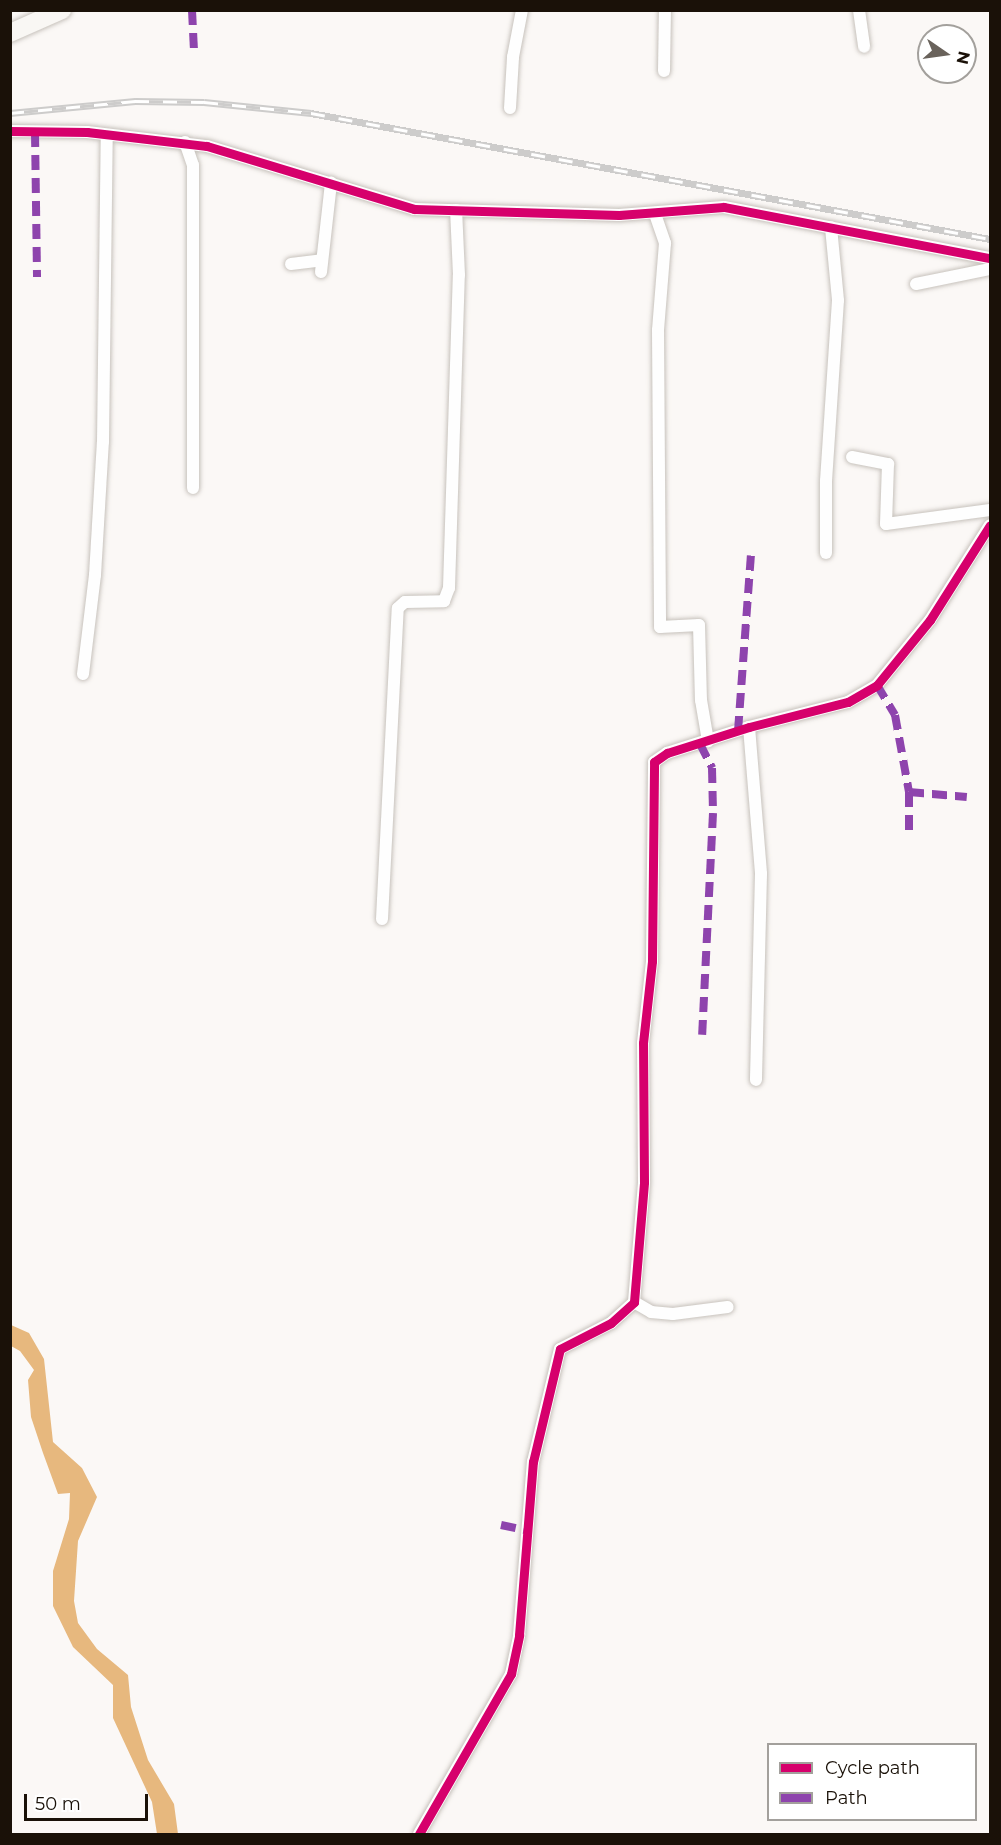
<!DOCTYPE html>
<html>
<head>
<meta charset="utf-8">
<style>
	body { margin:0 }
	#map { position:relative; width:1001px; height:1845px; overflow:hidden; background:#fbf8f6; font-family:Montserrat,sans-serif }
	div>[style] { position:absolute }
	.water>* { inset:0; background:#e7b87e }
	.roads { filter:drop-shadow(0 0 2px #c7c2bc) drop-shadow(0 0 2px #c7c2bc) }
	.street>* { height:12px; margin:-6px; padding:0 6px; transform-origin:6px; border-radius:6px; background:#fefefe }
	.secondary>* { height:18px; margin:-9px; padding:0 9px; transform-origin:9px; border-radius:9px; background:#f9f7f4 }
	.rail>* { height:7px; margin-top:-3.5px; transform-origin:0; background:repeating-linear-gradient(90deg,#fff 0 14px,#cdcccb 0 28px); box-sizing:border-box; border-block:2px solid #cdcccb }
	.quiet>* { height:8px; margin-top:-4px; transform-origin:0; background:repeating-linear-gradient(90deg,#8e44ad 0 15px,transparent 0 23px) }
	.cycleway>* { height:9px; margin:-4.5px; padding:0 4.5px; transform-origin:4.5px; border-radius:4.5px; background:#d6006c }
	span { translate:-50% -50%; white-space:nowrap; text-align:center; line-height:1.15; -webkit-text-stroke:5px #fff; paint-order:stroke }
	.frame { position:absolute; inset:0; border:12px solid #1a1108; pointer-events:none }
	.legend { position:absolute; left:767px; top:1743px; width:210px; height:78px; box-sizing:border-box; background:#fff; border:2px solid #a3a09c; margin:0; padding:8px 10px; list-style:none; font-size:18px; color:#1a1108 }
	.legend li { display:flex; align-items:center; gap:12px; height:30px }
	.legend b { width:30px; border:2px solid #a3a09c }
	.north { position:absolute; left:917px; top:24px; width:60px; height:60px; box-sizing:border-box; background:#fff; border:2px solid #a3a09c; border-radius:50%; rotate:103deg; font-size:16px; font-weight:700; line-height:24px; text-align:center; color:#1a1108 }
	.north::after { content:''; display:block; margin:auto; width:21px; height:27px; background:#69625b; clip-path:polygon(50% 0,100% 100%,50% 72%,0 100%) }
	.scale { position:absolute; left:24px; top:1794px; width:124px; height:27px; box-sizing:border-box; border:3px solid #1a1108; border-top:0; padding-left:8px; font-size:18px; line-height:21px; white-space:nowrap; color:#1a1108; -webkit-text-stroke:4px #fff; paint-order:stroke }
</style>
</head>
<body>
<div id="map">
	<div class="water">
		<i style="clip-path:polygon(11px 1325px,29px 1333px,44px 1359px,53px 1442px,82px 1468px,97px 1497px,78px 1541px,74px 1601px,78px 1623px,97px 1649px,128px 1675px,131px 1707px,148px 1760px,174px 1804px,178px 1834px,157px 1834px,152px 1802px,113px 1718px,113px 1685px,73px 1647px,53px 1606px,53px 1571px,69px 1519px,70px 1493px,58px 1494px,43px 1453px,31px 1417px,28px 1380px,34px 1370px,20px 1351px,11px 1346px)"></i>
	</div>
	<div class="roads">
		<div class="street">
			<i style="left:859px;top:10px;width:37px;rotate:82deg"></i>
			<i style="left:664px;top:71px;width:61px;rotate:-89.1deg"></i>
			<i style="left:510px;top:108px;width:51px;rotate:-86.6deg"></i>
			<i style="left:513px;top:57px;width:48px;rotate:-79.2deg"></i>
			<i style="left:10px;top:131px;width:77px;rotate:0.7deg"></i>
			<i style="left:87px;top:132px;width:121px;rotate:6.7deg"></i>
			<i style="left:207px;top:146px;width:216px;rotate:16.9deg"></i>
			<i style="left:414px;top:209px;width:205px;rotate:1.7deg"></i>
			<i style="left:619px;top:215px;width:105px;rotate:-4.4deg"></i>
			<i style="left:724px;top:207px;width:271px;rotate:10.9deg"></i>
			<i style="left:185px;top:142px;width:24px;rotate:71deg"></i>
			<i style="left:193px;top:165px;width:323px;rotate:90deg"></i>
			<i style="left:655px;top:214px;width:31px;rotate:71deg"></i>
			<i style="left:665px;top:243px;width:87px;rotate:94.6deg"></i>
			<i style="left:658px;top:330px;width:297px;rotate:89.6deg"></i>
			<i style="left:660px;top:627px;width:39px;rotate:-3deg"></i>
			<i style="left:699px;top:625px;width:75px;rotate:88.5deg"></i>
			<i style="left:701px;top:700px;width:42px;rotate:80.3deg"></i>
			<i style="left:291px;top:264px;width:31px;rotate:-7deg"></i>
			<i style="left:321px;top:272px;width:90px;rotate:-83.6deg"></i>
			<i style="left:916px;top:284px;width:76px;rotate:-11.5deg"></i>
			<i style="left:852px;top:457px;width:37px;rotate:11deg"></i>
			<i style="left:888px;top:464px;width:60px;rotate:91.9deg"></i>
			<i style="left:886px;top:524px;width:105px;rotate:-7.7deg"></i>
			<i style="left:826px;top:553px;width:72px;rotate:-90deg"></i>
			<i style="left:826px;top:481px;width:181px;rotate:-86.2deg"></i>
			<i style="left:838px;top:300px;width:73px;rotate:-95.5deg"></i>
			<i style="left:83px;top:674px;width:100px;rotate:-83.1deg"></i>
			<i style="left:95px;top:575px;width:133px;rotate:-86.6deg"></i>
			<i style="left:103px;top:442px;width:307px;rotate:-89.3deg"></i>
			<i style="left:749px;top:727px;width:147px;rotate:85.3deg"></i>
			<i style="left:761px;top:874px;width:206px;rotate:91.4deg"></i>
			<i style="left:382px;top:919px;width:311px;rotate:-87.1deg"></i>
			<i style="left:398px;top:608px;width:9px;rotate:-41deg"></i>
			<i style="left:405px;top:602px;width:39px;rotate:-1deg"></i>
			<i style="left:444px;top:601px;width:14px;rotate:-69deg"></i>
			<i style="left:449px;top:588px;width:313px;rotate:-88.2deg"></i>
			<i style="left:459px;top:275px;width:65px;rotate:-92.6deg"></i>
			<i style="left:634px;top:1302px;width:20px;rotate:30deg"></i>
			<i style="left:651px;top:1312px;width:22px;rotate:5deg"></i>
			<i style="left:673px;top:1314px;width:55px;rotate:-7.3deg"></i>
			<i style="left:419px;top:1834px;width:185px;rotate:-60.1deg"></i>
			<i style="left:511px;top:1674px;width:40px;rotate:-78deg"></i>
			<i style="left:519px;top:1635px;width:174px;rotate:-85.4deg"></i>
			<i style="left:533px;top:1462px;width:116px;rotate:-76.6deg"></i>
			<i style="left:560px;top:1349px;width:57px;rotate:-27deg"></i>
			<i style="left:611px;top:1323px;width:31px;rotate:-42deg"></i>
			<i style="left:634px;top:1302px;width:120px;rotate:-85.2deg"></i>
			<i style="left:644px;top:1182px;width:139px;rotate:-90.4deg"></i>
			<i style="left:643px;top:1043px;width:82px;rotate:-83.7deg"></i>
			<i style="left:652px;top:961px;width:199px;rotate:-89.4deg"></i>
			<i style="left:654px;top:762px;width:16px;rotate:-35deg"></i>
			<i style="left:667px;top:753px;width:86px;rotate:-17.6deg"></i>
			<i style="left:749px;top:727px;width:102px;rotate:-14.2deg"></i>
			<i style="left:848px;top:702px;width:34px;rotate:-30deg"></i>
			<i style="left:877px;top:685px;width:84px;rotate:-50.8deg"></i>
			<i style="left:930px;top:620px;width:112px;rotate:-57.7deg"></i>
		</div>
		<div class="secondary">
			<i style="left:10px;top:33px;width:57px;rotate:-23.9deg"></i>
		</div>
	</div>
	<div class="rail">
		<i style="left:10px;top:113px;width:126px;rotate:-5.5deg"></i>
		<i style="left:135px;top:101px;width:69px;rotate:0.8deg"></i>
		<i style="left:204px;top:102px;width:108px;rotate:5.9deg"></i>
		<i style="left:311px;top:113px;width:691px;rotate:10.51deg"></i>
	</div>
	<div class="quiet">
		<i style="left:192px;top:10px;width:41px;rotate:87.2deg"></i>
		<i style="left:35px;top:132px;width:145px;rotate:89.2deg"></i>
		<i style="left:877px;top:685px;width:35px;rotate:59deg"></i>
		<i style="left:895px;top:715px;width:78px;rotate:79.7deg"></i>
		<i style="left:909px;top:792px;width:58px;rotate:4.9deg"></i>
		<i style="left:738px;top:731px;width:176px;rotate:-85.8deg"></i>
		<i style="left:700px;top:744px;width:27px;rotate:63deg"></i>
		<i style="left:712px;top:768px;width:45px;rotate:88.7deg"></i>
		<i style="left:713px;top:813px;width:222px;rotate:92.8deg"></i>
		<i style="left:909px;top:792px;width:46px;rotate:90deg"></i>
		<i style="left:501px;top:1525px;width:25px;rotate:12deg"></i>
	</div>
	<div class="cycleway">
		<i style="left:10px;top:131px;width:77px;rotate:0.7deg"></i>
		<i style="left:87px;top:132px;width:121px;rotate:6.7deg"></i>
		<i style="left:207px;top:146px;width:216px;rotate:16.9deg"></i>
		<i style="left:414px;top:209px;width:205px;rotate:1.7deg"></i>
		<i style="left:619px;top:215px;width:105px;rotate:-4.4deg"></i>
		<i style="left:724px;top:207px;width:271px;rotate:10.9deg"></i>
		<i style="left:419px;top:1834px;width:185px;rotate:-60.1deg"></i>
		<i style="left:511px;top:1674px;width:40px;rotate:-78deg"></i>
		<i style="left:519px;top:1635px;width:174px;rotate:-85.4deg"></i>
		<i style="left:533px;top:1462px;width:116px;rotate:-76.6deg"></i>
		<i style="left:560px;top:1349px;width:57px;rotate:-27deg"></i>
		<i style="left:611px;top:1323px;width:31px;rotate:-42deg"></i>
		<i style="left:634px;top:1302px;width:120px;rotate:-85.2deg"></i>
		<i style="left:644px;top:1182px;width:139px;rotate:-90.4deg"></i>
		<i style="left:643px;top:1043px;width:82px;rotate:-83.7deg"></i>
		<i style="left:652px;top:961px;width:199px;rotate:-89.4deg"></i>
		<i style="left:654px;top:762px;width:16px;rotate:-35deg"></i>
		<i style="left:667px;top:753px;width:86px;rotate:-17.6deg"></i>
		<i style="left:749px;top:727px;width:102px;rotate:-14.2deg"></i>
		<i style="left:848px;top:702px;width:34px;rotate:-30deg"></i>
		<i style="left:877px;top:685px;width:84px;rotate:-50.8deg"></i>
		<i style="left:930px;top:620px;width:112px;rotate:-57.7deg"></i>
	</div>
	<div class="frame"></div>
	<ul class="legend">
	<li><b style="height:8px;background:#d6006c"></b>Cycle path</li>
	<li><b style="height:8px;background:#8e44ad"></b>Path</li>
	</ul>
	<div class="north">N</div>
	<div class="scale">50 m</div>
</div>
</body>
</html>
